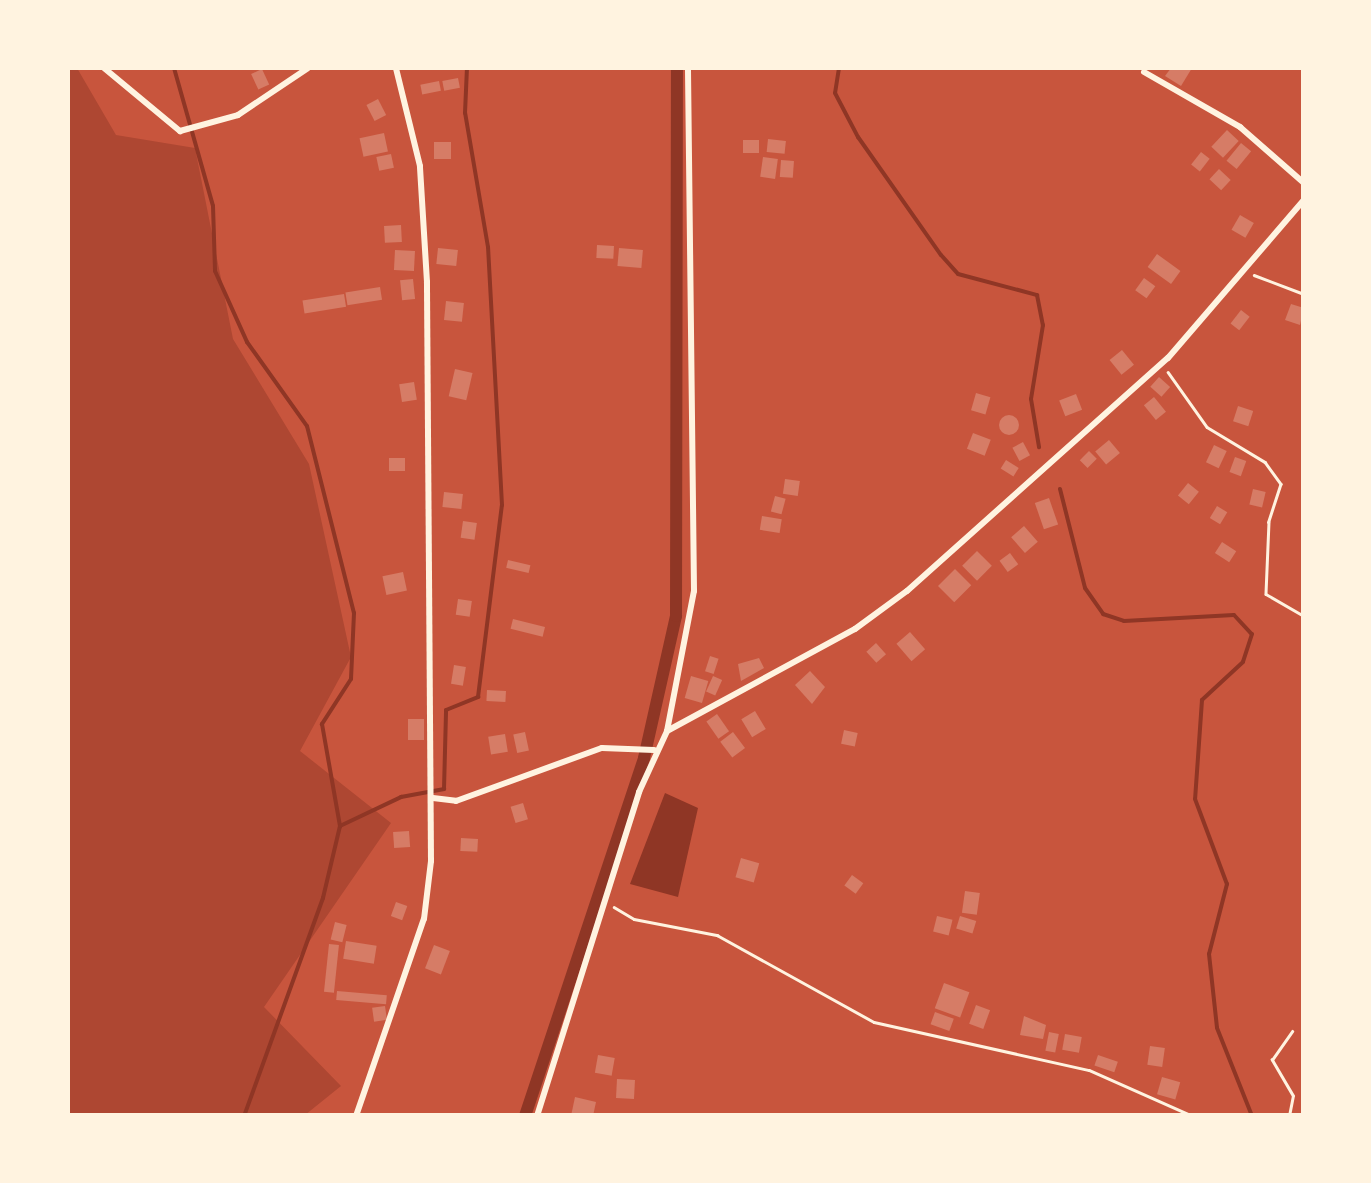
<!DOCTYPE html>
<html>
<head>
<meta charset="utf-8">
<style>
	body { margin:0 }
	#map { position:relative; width:1371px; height:1183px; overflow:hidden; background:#c8553d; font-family:"Open Sans",sans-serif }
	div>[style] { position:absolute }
	.green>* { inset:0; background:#ae4732 }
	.water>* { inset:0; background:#8f3625 }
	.stream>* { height:4px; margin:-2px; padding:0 2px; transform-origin:2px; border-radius:2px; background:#8f3625 }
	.canal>* { height:12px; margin:-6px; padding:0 6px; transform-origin:6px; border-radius:6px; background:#8f3625 }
	.building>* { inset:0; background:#d67c66; transform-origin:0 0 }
	.round { border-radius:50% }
	.path>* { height:2.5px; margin:-1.25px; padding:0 1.25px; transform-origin:1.25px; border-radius:1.25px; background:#fff3e0 }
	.minor>* { height:6px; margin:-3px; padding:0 3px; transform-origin:3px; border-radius:3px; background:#fff3e0 }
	span { translate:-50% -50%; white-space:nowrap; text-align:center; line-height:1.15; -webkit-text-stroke:8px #fff3e0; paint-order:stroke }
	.frame { position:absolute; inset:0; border:70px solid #fff3e0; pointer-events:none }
</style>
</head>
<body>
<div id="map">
	<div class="green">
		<i style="clip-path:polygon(68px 68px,77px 68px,116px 135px,195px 148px,233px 339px,309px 464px,351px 657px,300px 751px,391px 823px,264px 1007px,341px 1086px,305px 1115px,68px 1115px)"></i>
	</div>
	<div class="water">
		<i style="clip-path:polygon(665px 793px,698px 808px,678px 897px,630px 884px)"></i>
	</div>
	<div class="stream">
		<i style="left:174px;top:68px;width:143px;rotate:74.2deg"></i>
		<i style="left:213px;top:206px;width:65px;rotate:88.2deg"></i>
		<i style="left:215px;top:271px;width:78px;rotate:65.7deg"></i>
		<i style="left:247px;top:342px;width:103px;rotate:54.5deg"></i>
		<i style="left:307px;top:426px;width:193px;rotate:75.9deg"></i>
		<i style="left:354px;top:613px;width:66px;rotate:92.6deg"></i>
		<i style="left:351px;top:679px;width:54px;rotate:122.8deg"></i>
		<i style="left:322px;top:724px;width:104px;rotate:80deg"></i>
		<i style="left:340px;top:826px;width:74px;rotate:103.3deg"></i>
		<i style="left:323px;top:898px;width:232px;rotate:109.9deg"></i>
		<i style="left:839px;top:68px;width:25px;rotate:99deg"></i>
		<i style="left:835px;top:93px;width:50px;rotate:62.4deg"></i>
		<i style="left:858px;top:137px;width:144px;rotate:54.9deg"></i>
		<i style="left:941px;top:255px;width:25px;rotate:48deg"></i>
		<i style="left:958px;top:274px;width:82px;rotate:14.9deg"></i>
		<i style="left:1037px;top:295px;width:31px;rotate:79deg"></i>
		<i style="left:1043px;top:325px;width:75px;rotate:99.2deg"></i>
		<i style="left:1031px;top:399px;width:49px;rotate:80.5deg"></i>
		<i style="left:1060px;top:489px;width:102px;rotate:75.8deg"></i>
		<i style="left:1085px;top:588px;width:32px;rotate:55deg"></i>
		<i style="left:1103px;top:614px;width:22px;rotate:18deg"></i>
		<i style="left:1124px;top:621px;width:110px;rotate:-3.1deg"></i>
		<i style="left:1234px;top:615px;width:26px;rotate:47deg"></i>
		<i style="left:1252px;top:634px;width:29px;rotate:108deg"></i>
		<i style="left:1243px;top:662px;width:56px;rotate:137.2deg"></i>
		<i style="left:1202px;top:700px;width:99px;rotate:94deg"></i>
		<i style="left:1195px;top:799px;width:91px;rotate:69.4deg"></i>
		<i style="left:1227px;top:884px;width:72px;rotate:104.4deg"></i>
		<i style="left:1209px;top:954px;width:74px;rotate:83.8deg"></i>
		<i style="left:1217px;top:1028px;width:95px;rotate:68.3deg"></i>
		<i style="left:340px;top:826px;width:68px;rotate:-25.4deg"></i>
		<i style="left:401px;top:797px;width:44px;rotate:-10.5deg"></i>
		<i style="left:444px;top:789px;width:79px;rotate:-88.5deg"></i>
		<i style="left:446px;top:710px;width:35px;rotate:-22deg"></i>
		<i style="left:478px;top:697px;width:193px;rotate:-82.9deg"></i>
		<i style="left:502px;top:505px;width:258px;rotate:-93.1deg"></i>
		<i style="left:488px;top:247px;width:136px;rotate:-99.7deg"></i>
		<i style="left:465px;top:113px;width:45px;rotate:-87.5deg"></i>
	</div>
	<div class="canal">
		<i style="left:525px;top:1116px;width:377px;rotate:-71.6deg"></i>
		<i style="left:644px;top:758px;width:146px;rotate:-77.3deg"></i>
		<i style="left:676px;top:616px;width:548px;rotate:-89.9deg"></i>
	</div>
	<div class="building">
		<i style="clip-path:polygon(1171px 68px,1192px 68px,1181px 86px,1165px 76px)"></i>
		<i style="left:262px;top:69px;width:17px;height:12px;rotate:65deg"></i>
		<i style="left:458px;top:78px;width:10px;height:16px;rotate:79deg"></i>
		<i style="left:439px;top:81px;width:10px;height:19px;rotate:79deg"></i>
		<i style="left:378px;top:99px;width:18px;height:13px;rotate:63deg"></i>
		<i style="left:1227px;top:130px;width:16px;height:23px;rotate:43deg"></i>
		<i style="left:384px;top:133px;width:19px;height:25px;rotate:78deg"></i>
		<i style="left:768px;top:139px;width:18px;height:13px;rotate:6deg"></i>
		<i style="left:743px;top:140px;width:16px;height:13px"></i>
		<i style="left:434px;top:142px;width:17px;height:17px"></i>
		<i style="left:1241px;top:143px;width:13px;height:23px;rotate:39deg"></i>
		<i style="left:1201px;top:152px;width:11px;height:16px;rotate:38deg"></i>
		<i style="left:391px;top:154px;width:14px;height:15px;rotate:78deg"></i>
		<i style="left:763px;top:157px;width:15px;height:20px;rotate:8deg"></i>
		<i style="left:781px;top:160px;width:13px;height:17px;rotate:4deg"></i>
		<i style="left:1219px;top:169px;width:16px;height:14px;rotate:43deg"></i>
		<i style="left:1240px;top:215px;width:16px;height:17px;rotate:30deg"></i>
		<i style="left:401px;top:225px;width:17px;height:17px;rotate:87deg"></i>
		<i style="left:597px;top:245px;width:17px;height:13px;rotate:3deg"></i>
		<i style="left:438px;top:248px;width:20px;height:16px;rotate:6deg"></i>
		<i style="left:619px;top:248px;width:24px;height:18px;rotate:5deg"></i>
		<i style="left:395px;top:250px;width:20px;height:20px;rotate:3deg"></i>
		<i style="left:1157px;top:254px;width:29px;height:16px;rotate:36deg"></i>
		<i style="left:1144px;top:278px;width:14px;height:15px;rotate:36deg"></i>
		<i style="left:413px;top:279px;width:20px;height:13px;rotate:84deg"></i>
		<i style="left:380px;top:287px;width:13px;height:35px;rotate:81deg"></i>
		<i style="left:344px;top:294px;width:13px;height:42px;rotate:81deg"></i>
		<i style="left:446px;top:301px;width:18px;height:19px;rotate:6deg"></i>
		<i style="clip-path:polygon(1291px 304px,1304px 308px,1300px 325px,1285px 320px)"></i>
		<i style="left:1241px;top:310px;width:11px;height:17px;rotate:38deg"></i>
		<i style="left:1122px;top:350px;width:19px;height:16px;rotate:51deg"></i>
		<i style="left:455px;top:369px;width:18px;height:28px;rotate:13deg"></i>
		<i style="left:1159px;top:377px;width:15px;height:13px;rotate:42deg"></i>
		<i style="left:414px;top:382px;width:18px;height:15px;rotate:81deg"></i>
		<i style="left:976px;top:393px;width:15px;height:18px;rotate:16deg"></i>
		<i style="left:1076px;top:394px;width:17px;height:18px;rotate:69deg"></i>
		<i style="left:1154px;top:397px;width:19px;height:13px;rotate:51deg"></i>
		<i style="left:1238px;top:406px;width:16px;height:16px;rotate:18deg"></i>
		<i class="round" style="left:999px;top:415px;width:20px;height:20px"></i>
		<i style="left:973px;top:433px;width:19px;height:17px;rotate:21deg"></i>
		<i style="left:1109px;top:440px;width:17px;height:18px;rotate:50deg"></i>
		<i style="left:1023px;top:442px;width:15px;height:12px;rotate:62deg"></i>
		<i style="left:1214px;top:445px;width:14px;height:19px;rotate:25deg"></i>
		<i style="left:1089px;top:451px;width:11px;height:13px;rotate:45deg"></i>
		<i style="left:1235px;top:457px;width:12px;height:16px;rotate:20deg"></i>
		<i style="left:389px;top:458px;width:16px;height:13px"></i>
		<i style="left:1006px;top:460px;width:15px;height:10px;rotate:32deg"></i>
		<i style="left:785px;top:479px;width:15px;height:15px;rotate:8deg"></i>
		<i style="left:1188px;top:483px;width:14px;height:16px;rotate:39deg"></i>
		<i style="left:1253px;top:489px;width:13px;height:16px;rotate:13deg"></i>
		<i style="left:444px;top:492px;width:19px;height:15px;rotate:6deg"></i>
		<i style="left:775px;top:496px;width:11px;height:16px;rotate:15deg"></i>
		<i style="left:1049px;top:498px;width:28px;height:15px;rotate:71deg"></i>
		<i style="left:1217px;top:506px;width:12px;height:14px;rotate:31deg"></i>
		<i style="left:762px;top:516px;width:20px;height:14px;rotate:9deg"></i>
		<i style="left:463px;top:521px;width:14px;height:17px;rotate:8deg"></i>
		<i style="left:1024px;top:526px;width:21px;height:17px;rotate:49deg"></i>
		<i style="left:1222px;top:542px;width:17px;height:13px;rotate:33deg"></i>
		<i style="left:977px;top:551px;width:21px;height:21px;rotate:45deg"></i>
		<i style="left:1010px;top:553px;width:14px;height:13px;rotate:54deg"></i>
		<i style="left:508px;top:560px;width:23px;height:8px;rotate:13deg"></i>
		<i style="left:955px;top:569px;width:23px;height:24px;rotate:45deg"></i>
		<i style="left:403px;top:572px;width:19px;height:21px;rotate:78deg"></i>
		<i style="left:458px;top:599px;width:14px;height:16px;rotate:8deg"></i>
		<i style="left:513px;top:619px;width:33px;height:10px;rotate:14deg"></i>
		<i style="left:910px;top:632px;width:23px;height:18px;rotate:49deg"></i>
		<i style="left:876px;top:643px;width:15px;height:13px;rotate:48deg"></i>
		<i style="left:710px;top:656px;width:9px;height:16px;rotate:18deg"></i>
		<i style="clip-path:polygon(759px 658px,764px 668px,741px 681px,738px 664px)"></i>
		<i style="left:454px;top:665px;width:12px;height:19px;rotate:9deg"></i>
		<i style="clip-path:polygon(810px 671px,825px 687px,812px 704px,795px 685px)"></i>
		<i style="left:691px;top:676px;width:18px;height:23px;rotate:16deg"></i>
		<i style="left:713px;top:676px;width:10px;height:17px;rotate:24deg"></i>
		<i style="left:487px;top:690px;width:19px;height:11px;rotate:3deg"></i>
		<i style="left:755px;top:711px;width:21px;height:16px;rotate:59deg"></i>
		<i style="left:717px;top:714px;width:21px;height:13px;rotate:55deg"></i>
		<i style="left:408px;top:719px;width:16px;height:21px"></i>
		<i style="left:844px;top:730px;width:14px;height:14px;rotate:12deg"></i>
		<i style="left:525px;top:732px;width:19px;height:12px;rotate:78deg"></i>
		<i style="left:733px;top:732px;width:20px;height:16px;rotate:53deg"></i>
		<i style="left:505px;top:734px;width:18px;height:17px;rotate:81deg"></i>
		<i style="left:523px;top:803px;width:17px;height:13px;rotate:73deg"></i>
		<i style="left:409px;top:831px;width:16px;height:16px;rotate:86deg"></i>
		<i style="left:461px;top:838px;width:17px;height:13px;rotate:3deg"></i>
		<i style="left:741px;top:858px;width:19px;height:20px;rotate:16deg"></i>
		<i style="left:852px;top:875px;width:14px;height:13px;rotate:36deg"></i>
		<i style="left:965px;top:891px;width:15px;height:22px;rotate:8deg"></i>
		<i style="left:396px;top:902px;width:12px;height:15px;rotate:20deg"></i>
		<i style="left:937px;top:916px;width:16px;height:16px;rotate:14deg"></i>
		<i style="left:960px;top:916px;width:17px;height:13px;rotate:17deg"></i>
		<i style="left:335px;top:922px;width:12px;height:18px;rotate:14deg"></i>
		<i style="left:346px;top:941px;width:31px;height:18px;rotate:9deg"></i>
		<i style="left:329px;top:944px;width:10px;height:48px;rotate:6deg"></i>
		<i style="left:434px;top:945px;width:17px;height:25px;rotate:21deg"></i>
		<i style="left:944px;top:983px;width:27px;height:27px;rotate:20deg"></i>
		<i style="left:337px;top:991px;width:50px;height:9px;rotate:5deg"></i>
		<i style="left:976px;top:1005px;width:15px;height:20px;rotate:20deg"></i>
		<i style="left:385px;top:1006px;width:14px;height:13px;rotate:82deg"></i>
		<i style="left:935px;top:1012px;width:20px;height:13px;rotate:20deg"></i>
		<i style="clip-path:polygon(1024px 1016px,1046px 1025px,1043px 1039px,1020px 1035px)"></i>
		<i style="left:1049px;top:1032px;width:10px;height:19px;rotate:11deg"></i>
		<i style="left:1065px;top:1034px;width:17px;height:16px;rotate:10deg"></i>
		<i style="left:1150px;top:1046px;width:15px;height:19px;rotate:8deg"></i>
		<i style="left:598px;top:1055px;width:17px;height:18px;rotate:10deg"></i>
		<i style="left:1098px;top:1055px;width:21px;height:11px;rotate:19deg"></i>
		<i style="left:1162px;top:1077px;width:19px;height:18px;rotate:16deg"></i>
		<i style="left:617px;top:1079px;width:18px;height:19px;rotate:3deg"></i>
		<i style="clip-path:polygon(575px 1097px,596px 1102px,593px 1116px,571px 1116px)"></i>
	</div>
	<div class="path">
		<i style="left:1254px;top:275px;width:53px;rotate:20.8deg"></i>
		<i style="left:1168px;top:372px;width:67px;rotate:54.7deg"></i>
		<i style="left:1207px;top:427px;width:68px;rotate:31.1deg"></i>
		<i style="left:1265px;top:462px;width:27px;rotate:54deg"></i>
		<i style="left:1281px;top:484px;width:40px;rotate:108deg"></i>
		<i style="left:1269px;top:522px;width:72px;rotate:92.4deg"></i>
		<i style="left:1266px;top:594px;width:44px;rotate:30.1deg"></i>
		<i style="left:614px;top:907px;width:23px;rotate:31deg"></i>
		<i style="left:634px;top:919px;width:85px;rotate:10.9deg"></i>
		<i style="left:717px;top:935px;width:179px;rotate:29deg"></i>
		<i style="left:874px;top:1022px;width:220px;rotate:12.6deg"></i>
		<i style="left:1089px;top:1070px;width:114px;rotate:23.9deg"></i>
		<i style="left:1289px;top:1116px;width:20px;rotate:-79deg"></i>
		<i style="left:1293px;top:1096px;width:42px;rotate:-120.3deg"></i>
		<i style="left:1272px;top:1060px;width:35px;rotate:-55deg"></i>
	</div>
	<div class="minor">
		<i style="left:104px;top:68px;width:99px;rotate:39.7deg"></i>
		<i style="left:180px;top:131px;width:60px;rotate:-15.4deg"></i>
		<i style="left:238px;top:115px;width:84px;rotate:-33.9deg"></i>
		<i style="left:1144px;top:72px;width:111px;rotate:29.8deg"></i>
		<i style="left:1240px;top:127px;width:85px;rotate:41.2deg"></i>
		<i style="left:667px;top:731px;width:214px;rotate:-28.5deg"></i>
		<i style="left:855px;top:629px;width:64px;rotate:-36.2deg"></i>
		<i style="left:907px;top:591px;width:350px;rotate:-41.8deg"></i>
		<i style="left:1168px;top:358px;width:208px;rotate:-49.3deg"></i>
		<i style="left:433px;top:798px;width:23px;rotate:7deg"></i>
		<i style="left:456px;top:801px;width:155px;rotate:-20deg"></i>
		<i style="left:602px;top:748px;width:52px;rotate:2.2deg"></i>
		<i style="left:356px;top:1116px;width:208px;rotate:-71deg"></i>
		<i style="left:424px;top:919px;width:58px;rotate:-83.1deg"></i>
		<i style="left:431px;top:861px;width:579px;rotate:-90.4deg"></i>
		<i style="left:427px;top:282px;width:116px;rotate:-93.5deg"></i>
		<i style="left:420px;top:166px;width:101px;rotate:-103.8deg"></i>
		<i style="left:537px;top:1116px;width:340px;rotate:-72.5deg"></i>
		<i style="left:639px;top:792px;width:67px;rotate:-65.3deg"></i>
		<i style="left:667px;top:731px;width:143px;rotate:-79.1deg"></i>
		<i style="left:694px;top:591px;width:523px;rotate:-90.66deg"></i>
	</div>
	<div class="frame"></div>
</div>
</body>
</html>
